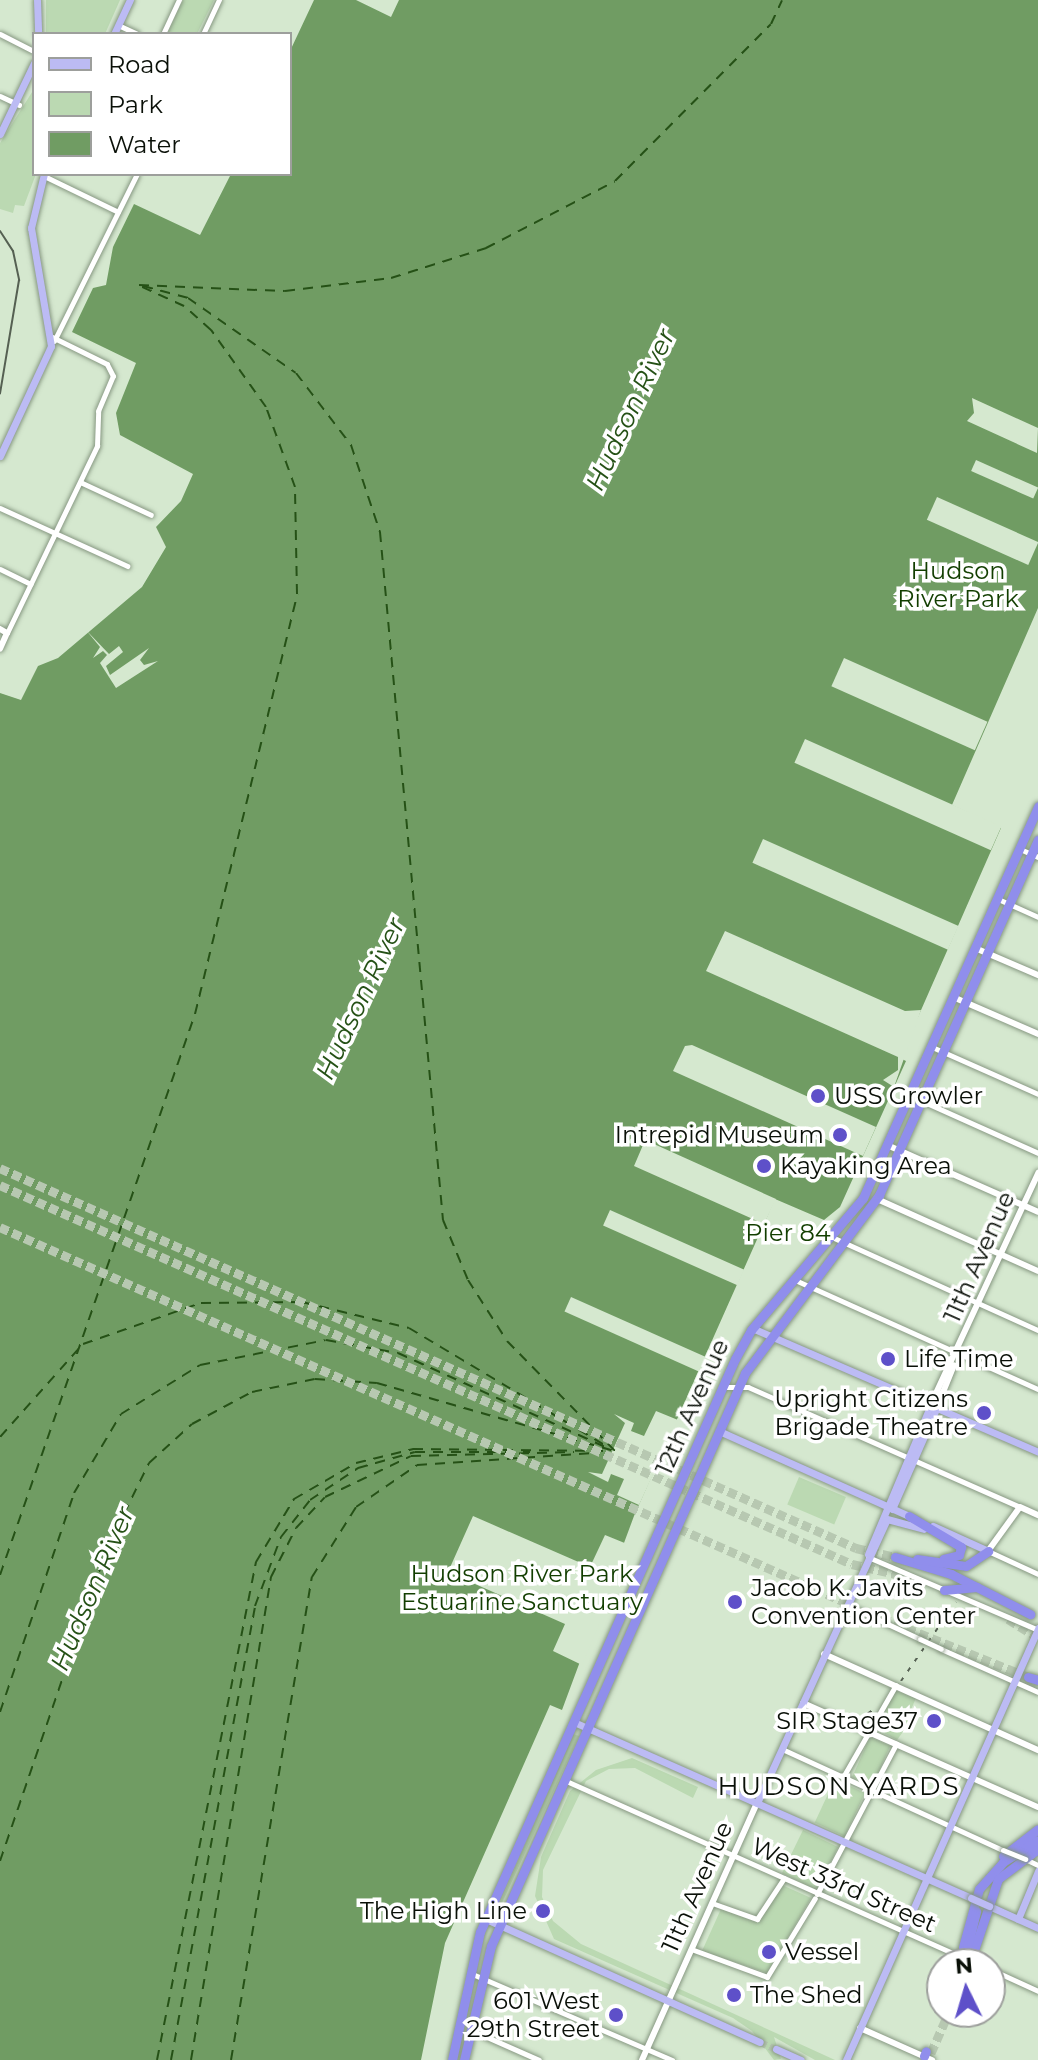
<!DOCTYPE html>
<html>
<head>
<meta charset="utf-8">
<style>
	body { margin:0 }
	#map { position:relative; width:1038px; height:2060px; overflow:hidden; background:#d5e8cf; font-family:Montserrat,sans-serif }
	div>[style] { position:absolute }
	.green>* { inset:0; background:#bbd9b2; transform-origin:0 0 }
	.water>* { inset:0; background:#709c63 }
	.pier>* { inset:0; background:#d5e8cf; transform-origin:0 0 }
	.ferry>* { height:2px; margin-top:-1px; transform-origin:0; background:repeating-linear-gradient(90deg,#255116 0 10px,transparent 0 18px) }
	.primary-tunnel>* { height:7px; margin-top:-3.5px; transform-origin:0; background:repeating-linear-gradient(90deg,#b7c8b1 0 7px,transparent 0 10.5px) }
	.highway-tunnel>* { height:9px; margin-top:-4.5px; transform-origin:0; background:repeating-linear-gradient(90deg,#b7c8b1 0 9px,transparent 0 13.5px) }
	.roads { filter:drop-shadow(0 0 2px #879882) drop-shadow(0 0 2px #879882) }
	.street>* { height:5px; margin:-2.5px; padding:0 2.5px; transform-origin:2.5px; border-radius:2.5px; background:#fff }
	.secondary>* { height:6px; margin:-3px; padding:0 3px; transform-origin:3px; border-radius:3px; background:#fff }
	.primary>* { height:7px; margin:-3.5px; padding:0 3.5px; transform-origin:3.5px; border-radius:3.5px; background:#bcbbf4 }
	.highway>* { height:9px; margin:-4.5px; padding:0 4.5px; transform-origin:4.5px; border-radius:4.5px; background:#908eec }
	.tram>* { height:2px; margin:-1px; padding:0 1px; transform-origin:1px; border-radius:1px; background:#556052 }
	.rail>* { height:2px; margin-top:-1px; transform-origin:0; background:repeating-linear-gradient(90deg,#556052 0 4px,transparent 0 12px) }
	.bridges { filter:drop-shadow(0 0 2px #879882) drop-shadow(0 0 2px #879882) }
	.street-bridge>* { height:5px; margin:-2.5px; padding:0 2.5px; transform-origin:2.5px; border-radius:2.5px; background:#fff }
	.primary-bridge>* { height:7px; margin:-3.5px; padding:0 3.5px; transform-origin:3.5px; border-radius:3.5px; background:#bcbbf4 }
	.dots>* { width:22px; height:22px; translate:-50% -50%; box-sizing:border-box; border:4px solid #fff; border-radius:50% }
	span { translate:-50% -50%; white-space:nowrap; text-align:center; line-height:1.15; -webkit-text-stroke:7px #fff; paint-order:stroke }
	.park-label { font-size:24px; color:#123e00 }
	.poi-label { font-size:24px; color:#0a1008 }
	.left { translate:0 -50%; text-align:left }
	.right { translate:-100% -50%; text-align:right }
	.street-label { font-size:24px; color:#0a1008 }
	.water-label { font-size:26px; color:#255116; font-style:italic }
	.neighbourhood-label { font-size:26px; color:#0a1008; letter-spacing:2px }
	.legend { position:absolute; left:32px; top:32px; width:260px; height:144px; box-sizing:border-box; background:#fff; border:2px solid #9d9f9c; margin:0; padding:10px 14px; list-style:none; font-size:24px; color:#0a1008 }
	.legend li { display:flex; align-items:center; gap:16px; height:40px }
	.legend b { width:40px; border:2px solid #9d9f9c }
	.north { position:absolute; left:926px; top:1948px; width:80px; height:80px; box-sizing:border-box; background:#fff; border:2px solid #9d9f9c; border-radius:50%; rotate:355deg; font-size:22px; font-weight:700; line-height:32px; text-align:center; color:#0a1008 }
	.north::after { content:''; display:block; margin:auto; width:28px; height:36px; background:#5e50c9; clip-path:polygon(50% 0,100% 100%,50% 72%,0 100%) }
</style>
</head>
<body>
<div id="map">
	<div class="green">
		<i style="clip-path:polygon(46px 0,120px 0,105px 34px,46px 34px)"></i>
		<i style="clip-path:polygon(183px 0,214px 0,197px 34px,167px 34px)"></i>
		<i style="clip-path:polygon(34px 89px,36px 174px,24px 206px,15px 205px,13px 213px,0 209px,0 143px)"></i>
		<i style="left:799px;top:1477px;width:51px;height:30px;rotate:23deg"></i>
		<i style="clip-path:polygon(896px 1691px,916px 1698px,907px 1719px,911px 1721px,897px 1740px,875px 1728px)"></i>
		<i style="clip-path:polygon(573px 1734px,579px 1736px,496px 1916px,496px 1912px)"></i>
		<i style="left:870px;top:1737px;width:22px;height:44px;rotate:24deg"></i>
		<i style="clip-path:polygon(632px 1758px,698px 1787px,693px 1798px,635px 1768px,609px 1769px,586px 1781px,543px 1870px,542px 1897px,553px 1921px,581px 1944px,835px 2060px,815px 2060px,774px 2037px,781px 2059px,774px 2060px,752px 2031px,733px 2018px,554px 1939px,535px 1896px,541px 1857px,570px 1791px,596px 1770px)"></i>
		<i style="left:835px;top:1779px;width:33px;height:48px;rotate:25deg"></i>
		<i style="left:803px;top:1830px;width:39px;height:48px;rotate:26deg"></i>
		<i style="clip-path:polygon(782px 1885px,811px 1898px,767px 1973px,702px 1951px,721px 1909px,756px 1922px)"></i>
	</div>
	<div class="water">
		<i style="clip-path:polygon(314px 0,356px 0,391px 17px,399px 0,1038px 0,1038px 608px,952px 805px,1001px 828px,900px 1058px,906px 1061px,840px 1207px,824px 1220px,775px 1199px,634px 1516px,562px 1710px,550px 1705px,445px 1943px,421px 2060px,0 2060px,0 693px,21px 700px,38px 666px,58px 658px,142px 587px,166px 547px,156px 527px,181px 501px,193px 474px,120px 435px,116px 413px,136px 363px,72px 332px,93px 288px,106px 285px,113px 247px,134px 204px,200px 235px,231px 174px,290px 174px,290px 51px)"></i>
	</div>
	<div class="pier">
		<i style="clip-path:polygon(972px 398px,1038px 428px,1037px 453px,967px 421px,974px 413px)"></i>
		<i style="left:976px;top:460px;width:68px;height:12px;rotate:24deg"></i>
		<i style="left:937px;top:497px;width:111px;height:25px;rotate:24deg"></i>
		<i style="clip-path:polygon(86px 630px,109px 654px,119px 646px,123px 652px,106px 666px,110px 675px,149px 648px,140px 660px,144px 665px,158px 661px,116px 688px,100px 663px,107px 655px,103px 651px,93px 658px,100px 647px)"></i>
		<i style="left:844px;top:658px;width:157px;height:31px;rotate:24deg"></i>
		<i style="left:805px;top:739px;width:215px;height:26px;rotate:24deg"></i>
		<i style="left:763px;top:839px;width:214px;height:26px;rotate:24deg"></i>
		<i style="clip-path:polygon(725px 931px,905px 1011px,921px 1010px,894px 1087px,883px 1080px,898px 1070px,898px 1057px,706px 971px)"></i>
		<i style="clip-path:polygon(692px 1045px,876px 1127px,863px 1156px,673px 1071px,685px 1046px)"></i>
		<i style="clip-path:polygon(634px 1135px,776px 1199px,764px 1224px,634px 1166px,643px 1145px,627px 1143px)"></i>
		<i style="left:610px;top:1210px;width:147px;height:17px;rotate:24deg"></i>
		<i style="left:571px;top:1297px;width:147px;height:16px;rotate:24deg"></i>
		<i style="clip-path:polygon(656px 1411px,678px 1420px,639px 1505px,617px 1495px,624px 1479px,611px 1474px,608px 1482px,588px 1472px,602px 1474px,625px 1423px,614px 1414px,634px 1423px,631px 1431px,644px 1436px)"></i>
		<i style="clip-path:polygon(473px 1516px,590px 1567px,605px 1535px,632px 1546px,582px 1665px,553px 1651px,565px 1624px,448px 1572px)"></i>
	</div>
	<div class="ferry">
		<i style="left:139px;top:285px;width:146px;rotate:2.4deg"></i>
		<i style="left:285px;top:291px;width:107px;rotate:-7deg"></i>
		<i style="left:391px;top:278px;width:100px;rotate:-17.5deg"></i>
		<i style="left:486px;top:248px;width:145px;rotate:-27.4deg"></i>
		<i style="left:615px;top:181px;width:221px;rotate:-45.2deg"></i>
		<i style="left:771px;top:24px;width:26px;rotate:-65deg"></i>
		<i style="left:143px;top:286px;width:47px;rotate:14.9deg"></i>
		<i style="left:188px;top:298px;width:131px;rotate:34.8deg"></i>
		<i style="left:296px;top:373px;width:91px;rotate:52.6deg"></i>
		<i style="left:351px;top:445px;width:92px;rotate:71.6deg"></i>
		<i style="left:380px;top:532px;width:691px;rotate:84.77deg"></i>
		<i style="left:443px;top:1220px;width:65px;rotate:67.4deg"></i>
		<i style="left:468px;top:1280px;width:72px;rotate:57.4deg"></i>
		<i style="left:507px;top:1341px;width:154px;rotate:45.5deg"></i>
		<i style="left:0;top:1437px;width:125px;rotate:-48.3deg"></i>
		<i style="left:83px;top:1344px;width:125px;rotate:-19.2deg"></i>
		<i style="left:201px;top:1303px;width:101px;rotate:-0.6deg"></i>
		<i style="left:302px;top:1302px;width:110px;rotate:13.7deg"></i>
		<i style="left:409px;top:1328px;width:230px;rotate:30.9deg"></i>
		<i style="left:0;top:1575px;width:594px;rotate:-70.83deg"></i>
		<i style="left:195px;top:1014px;width:432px;rotate:-76.3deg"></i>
		<i style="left:297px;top:594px;width:107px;rotate:-91.1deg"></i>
		<i style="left:295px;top:487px;width:85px;rotate:-109.9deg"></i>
		<i style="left:266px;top:407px;width:95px;rotate:-125.5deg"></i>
		<i style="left:211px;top:330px;width:36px;rotate:-138deg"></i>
		<i style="left:184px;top:306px;width:51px;rotate:-155.5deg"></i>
		<i style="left:0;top:1712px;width:231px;rotate:-71.3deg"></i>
		<i style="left:74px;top:1493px;width:92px;rotate:-59.3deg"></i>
		<i style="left:121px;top:1414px;width:93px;rotate:-31.8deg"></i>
		<i style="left:200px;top:1365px;width:128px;rotate:-11.2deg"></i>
		<i style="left:326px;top:1340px;width:73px;rotate:10.2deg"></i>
		<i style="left:398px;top:1353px;width:230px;rotate:24.4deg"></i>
		<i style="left:0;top:1861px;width:333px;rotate:-71.1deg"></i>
		<i style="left:108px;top:1546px;width:93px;rotate:-63.7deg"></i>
		<i style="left:149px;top:1463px;width:58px;rotate:-42.2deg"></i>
		<i style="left:192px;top:1424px;width:68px;rotate:-28.1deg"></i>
		<i style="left:252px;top:1392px;width:64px;rotate:-11.7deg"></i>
		<i style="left:315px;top:1379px;width:62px;rotate:3.7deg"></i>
		<i style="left:377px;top:1383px;width:247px;rotate:16deg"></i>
		<i style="left:157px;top:2060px;width:508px;rotate:-78.76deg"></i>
		<i style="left:256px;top:1562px;width:74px;rotate:-58.9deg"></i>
		<i style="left:294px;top:1499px;width:72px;rotate:-30.1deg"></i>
		<i style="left:356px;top:1463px;width:59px;rotate:-13.8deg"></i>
		<i style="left:413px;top:1449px;width:197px;rotate:0.6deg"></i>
		<i style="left:171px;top:2060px;width:462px;rotate:-79.5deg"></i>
		<i style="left:255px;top:1606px;width:74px;rotate:-69.4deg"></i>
		<i style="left:281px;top:1537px;width:47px;rotate:-51.9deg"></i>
		<i style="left:310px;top:1500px;width:58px;rotate:-33.7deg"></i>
		<i style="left:358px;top:1468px;width:59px;rotate:-15.7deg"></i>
		<i style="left:415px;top:1452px;width:115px"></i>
		<i style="left:191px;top:2060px;width:490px;rotate:-80.6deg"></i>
		<i style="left:271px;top:1577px;width:55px;rotate:-63deg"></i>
		<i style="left:296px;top:1528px;width:42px;rotate:-46.9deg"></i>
		<i style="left:325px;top:1497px;width:95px;rotate:-25.5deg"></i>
		<i style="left:411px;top:1456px;width:163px;rotate:-1.4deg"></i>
		<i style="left:231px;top:2060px;width:490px;rotate:-80.5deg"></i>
		<i style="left:312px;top:1577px;width:83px;rotate:-57.8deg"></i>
		<i style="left:356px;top:1507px;width:74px;rotate:-34.5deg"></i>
		<i style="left:417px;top:1465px;width:177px;rotate:-3.9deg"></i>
	</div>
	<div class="primary-tunnel">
		<i style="left:760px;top:2042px;width:17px;rotate:24deg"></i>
	</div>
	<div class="highway-tunnel">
		<i style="left:0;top:1168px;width:937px;rotate:23.94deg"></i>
		<i style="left:856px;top:1548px;width:40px;rotate:13deg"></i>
		<i style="left:0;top:1185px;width:932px;rotate:23.98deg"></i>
		<i style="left:852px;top:1564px;width:64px;rotate:12.7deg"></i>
		<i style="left:0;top:1227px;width:937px;rotate:23.94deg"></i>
		<i style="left:869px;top:1613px;width:171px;rotate:21.9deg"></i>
		<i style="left:1008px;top:1619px;width:36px;rotate:32deg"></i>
		<i style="left:931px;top:2053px;width:45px;rotate:-66.3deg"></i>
	</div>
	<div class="roads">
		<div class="street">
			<i style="left:118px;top:25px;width:21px;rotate:25deg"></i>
			<i style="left:0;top:34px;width:38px;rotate:27deg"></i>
			<i style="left:163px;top:34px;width:38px;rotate:-65deg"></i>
			<i style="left:203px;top:34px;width:38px;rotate:-65deg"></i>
			<i style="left:0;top:96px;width:21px;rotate:25deg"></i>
			<i style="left:44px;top:176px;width:82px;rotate:25.9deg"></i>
			<i style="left:54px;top:341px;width:186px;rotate:-63.6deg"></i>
			<i style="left:80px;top:482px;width:78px;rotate:24.9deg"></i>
			<i style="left:0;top:508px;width:140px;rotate:24.5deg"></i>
			<i style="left:0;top:569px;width:34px;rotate:26deg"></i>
			<i style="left:7px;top:633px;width:208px;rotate:-64.3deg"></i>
			<i style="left:97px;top:446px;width:35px;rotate:-88deg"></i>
			<i style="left:98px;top:411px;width:38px;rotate:-67deg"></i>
			<i style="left:113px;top:376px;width:13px;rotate:-117deg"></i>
			<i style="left:107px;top:364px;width:64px;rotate:-153.8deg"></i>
			<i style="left:1020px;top:849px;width:20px;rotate:24deg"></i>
			<i style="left:998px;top:899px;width:44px;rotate:24.2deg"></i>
			<i style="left:932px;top:1047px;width:116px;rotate:23.9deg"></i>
			<i style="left:922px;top:1101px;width:127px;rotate:24.1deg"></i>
			<i style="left:834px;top:1238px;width:224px;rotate:24.3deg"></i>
			<i style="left:795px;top:1280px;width:266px;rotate:24.2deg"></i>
			<i style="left:723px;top:1387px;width:25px"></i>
			<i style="left:748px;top:1387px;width:297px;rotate:23.8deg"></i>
			<i style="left:988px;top:1551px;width:55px;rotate:24.7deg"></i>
			<i style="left:868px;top:1557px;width:185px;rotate:23.2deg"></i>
			<i style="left:847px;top:1605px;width:81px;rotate:25deg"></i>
			<i style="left:941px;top:1649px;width:106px;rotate:23.9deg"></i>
			<i style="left:782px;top:1749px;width:243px;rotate:24.6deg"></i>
			<i style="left:843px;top:1777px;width:106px;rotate:-60.1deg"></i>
			<i style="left:564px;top:1780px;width:453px;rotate:24deg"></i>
			<i style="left:1025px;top:1859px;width:14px;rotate:25deg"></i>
			<i style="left:817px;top:1894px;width:170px;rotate:-62.2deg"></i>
			<i style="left:712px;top:1903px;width:48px;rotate:19.6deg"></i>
			<i style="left:757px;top:1919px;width:49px;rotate:-56.6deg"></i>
			<i style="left:691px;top:1949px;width:81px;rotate:20.2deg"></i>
			<i style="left:767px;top:1977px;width:92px;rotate:-58.7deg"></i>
			<i style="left:990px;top:1969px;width:53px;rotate:24.6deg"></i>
			<i style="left:470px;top:1973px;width:220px;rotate:23.3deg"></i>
			<i style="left:471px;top:2030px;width:74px;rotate:23.8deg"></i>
		</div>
		<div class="secondary">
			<i style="left:0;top:629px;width:8px;rotate:30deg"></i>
			<i style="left:7px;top:633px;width:17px;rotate:114deg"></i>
			<i style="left:975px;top:948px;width:69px;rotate:23.2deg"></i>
			<i style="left:953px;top:997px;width:93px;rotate:23.5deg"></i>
			<i style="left:887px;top:1145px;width:165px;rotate:23.9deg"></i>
			<i style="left:877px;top:1199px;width:176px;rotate:24.1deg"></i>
			<i style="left:931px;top:1404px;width:255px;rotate:-65.1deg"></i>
			<i style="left:937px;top:1407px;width:45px;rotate:-68deg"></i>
			<i style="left:988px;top:1551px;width:54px;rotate:-54deg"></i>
			<i style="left:1020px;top:1507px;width:20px;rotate:24deg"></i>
			<i style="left:824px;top:1654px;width:235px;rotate:24.2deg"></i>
			<i style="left:803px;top:1703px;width:257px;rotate:23.9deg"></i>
			<i style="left:860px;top:2028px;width:79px;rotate:24deg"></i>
			<i style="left:642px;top:2060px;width:282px;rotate:-65.9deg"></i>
		</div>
		<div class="primary">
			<i style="left:37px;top:0;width:34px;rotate:88deg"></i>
			<i style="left:114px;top:34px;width:38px;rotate:-65deg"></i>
			<i style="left:0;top:134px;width:79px;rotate:-64.4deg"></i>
			<i style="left:0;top:456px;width:121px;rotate:-65.1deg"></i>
			<i style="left:51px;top:346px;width:120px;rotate:-99.6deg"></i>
			<i style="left:31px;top:228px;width:56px;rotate:-76.5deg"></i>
			<i style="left:752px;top:1328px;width:312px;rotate:23.4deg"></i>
			<i style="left:719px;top:1431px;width:210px;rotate:24.1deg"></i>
			<i style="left:892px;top:1509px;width:111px;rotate:-66.2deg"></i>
			<i style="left:933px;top:1526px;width:60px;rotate:24.4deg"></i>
			<i style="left:868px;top:1554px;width:163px;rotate:-67.2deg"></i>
			<i style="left:574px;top:1722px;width:434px;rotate:23.9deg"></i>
			<i style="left:757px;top:1803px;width:312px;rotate:-65.4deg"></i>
			<i style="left:887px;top:1519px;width:38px;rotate:15deg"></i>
			<i style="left:989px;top:1906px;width:54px;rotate:24.2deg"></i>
			<i style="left:486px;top:1919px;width:300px;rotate:24.2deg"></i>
			<i style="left:1018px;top:1919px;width:52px;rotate:-67.4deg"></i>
			<i style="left:776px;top:2049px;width:27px;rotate:24deg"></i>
			<i style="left:846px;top:2060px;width:473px;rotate:-66deg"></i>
		</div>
		<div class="highway">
			<i style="left:909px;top:1516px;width:61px;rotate:30.8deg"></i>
			<i style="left:961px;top:1547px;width:8px;rotate:104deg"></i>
			<i style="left:959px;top:1555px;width:16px;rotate:166deg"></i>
			<i style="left:895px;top:1557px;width:59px;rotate:16.9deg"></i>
			<i style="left:951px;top:1574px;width:89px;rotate:26.9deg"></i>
			<i style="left:917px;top:1559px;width:49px;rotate:8.1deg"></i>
			<i style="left:966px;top:1566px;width:27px;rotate:-34deg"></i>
			<i style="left:944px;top:1590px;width:33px;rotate:-5deg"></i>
			<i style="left:1028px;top:1677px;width:10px;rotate:17deg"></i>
			<i style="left:1003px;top:1856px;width:44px;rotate:-37.6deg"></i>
			<i style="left:963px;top:1947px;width:60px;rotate:-74.6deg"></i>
			<i style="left:979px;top:1889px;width:36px;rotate:-48deg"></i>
			<i style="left:1003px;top:1862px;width:41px;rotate:-32.2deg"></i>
			<i style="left:973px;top:1953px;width:78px;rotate:-71.3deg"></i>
			<i style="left:998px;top:1879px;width:50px;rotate:-36.9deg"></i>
			<i style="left:957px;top:1955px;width:12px;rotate:-35deg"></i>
			<i style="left:967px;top:1948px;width:38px;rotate:-76deg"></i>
			<i style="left:924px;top:2056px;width:5px;rotate:-68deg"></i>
			<i style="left:452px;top:2060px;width:131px;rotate:-77.7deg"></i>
			<i style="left:480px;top:1932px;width:627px;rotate:-66.01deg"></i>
			<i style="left:735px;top:1359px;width:33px;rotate:-61deg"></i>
			<i style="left:751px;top:1330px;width:173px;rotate:-49.7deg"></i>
			<i style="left:863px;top:1198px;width:429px;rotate:-65.9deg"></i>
			<i style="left:464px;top:2060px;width:117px;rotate:-76.7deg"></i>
			<i style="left:491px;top:1946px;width:627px;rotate:-66.09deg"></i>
			<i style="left:745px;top:1373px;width:223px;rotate:-53deg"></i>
			<i style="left:879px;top:1195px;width:389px;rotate:-65.9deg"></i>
		</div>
	</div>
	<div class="tram">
		<i style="left:0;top:231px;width:24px;rotate:57deg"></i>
		<i style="left:13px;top:251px;width:30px;rotate:78deg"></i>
		<i style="left:19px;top:280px;width:115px;rotate:99.5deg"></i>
	</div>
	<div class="rail">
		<i style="left:901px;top:1681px;width:96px;rotate:-55.2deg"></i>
		<i style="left:858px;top:1720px;width:23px;rotate:-34deg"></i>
	</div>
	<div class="bridges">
		<div class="street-bridge">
			<i style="left:920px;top:1639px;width:23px;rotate:25deg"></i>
			<i style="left:1003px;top:1850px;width:24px;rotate:22deg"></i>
		</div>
		<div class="primary-bridge">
			<i style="left:971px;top:1898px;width:20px;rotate:24deg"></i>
		</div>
	</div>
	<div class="dots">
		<i style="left:818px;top:1096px;background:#5e50c9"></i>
		<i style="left:840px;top:1135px;background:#5e50c9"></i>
		<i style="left:764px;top:1166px;background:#5e50c9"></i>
		<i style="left:888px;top:1359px;background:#5e50c9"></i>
		<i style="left:984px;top:1413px;background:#5e50c9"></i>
		<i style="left:735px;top:1602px;background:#5e50c9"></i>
		<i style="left:934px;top:1721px;background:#5e50c9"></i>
		<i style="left:543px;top:1911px;background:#5e50c9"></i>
		<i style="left:769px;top:1952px;background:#5e50c9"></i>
		<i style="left:734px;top:1995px;background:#5e50c9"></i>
		<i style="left:616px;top:2015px;background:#5e50c9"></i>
	</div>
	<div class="park-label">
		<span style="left:958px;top:585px">Hudson<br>River Park</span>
		<span style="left:788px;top:1233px">Pier 84</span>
		<span style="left:522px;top:1588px">Hudson River Park<br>Estuarine Sanctuary</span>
	</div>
	<div class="poi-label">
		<span class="left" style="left:834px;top:1096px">USS Growler</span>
		<span class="right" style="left:824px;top:1135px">Intrepid Museum</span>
		<span class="left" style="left:780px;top:1166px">Kayaking Area</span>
		<span class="left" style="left:904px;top:1359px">Life Time</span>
		<span class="right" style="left:968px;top:1413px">Upright Citizens<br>Brigade Theatre</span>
		<span class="left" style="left:751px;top:1602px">Jacob K. Javits<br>Convention Center</span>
		<span class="right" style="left:918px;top:1721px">SIR Stage37</span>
		<span class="right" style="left:527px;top:1911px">The High Line</span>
		<span class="left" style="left:785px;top:1952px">Vessel</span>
		<span class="left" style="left:750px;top:1995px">The Shed</span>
		<span class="right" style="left:600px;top:2015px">601 West<br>29th Street</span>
	</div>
	<div class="street-label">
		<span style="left:979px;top:1257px;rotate:-66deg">11th Avenue</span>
		<span style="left:692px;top:1407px;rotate:-66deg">12th Avenue</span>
		<span style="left:844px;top:1885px;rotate:24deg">West 33rd Street</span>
		<span style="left:697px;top:1887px;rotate:-66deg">11th Avenue</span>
	</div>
	<div class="water-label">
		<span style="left:631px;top:410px;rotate:-65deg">Hudson River</span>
		<span style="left:361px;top:999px;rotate:-65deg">Hudson River</span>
		<span style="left:93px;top:1589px;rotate:-67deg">Hudson River</span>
	</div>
	<div class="neighbourhood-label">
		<span style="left:839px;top:1787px">HUDSON YARDS</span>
	</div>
	<ul class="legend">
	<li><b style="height:10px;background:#bcbbf4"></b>Road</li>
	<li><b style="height:22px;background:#bbd9b2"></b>Park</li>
	<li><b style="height:22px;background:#709c63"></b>Water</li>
	</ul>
	<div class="north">N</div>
</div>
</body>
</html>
